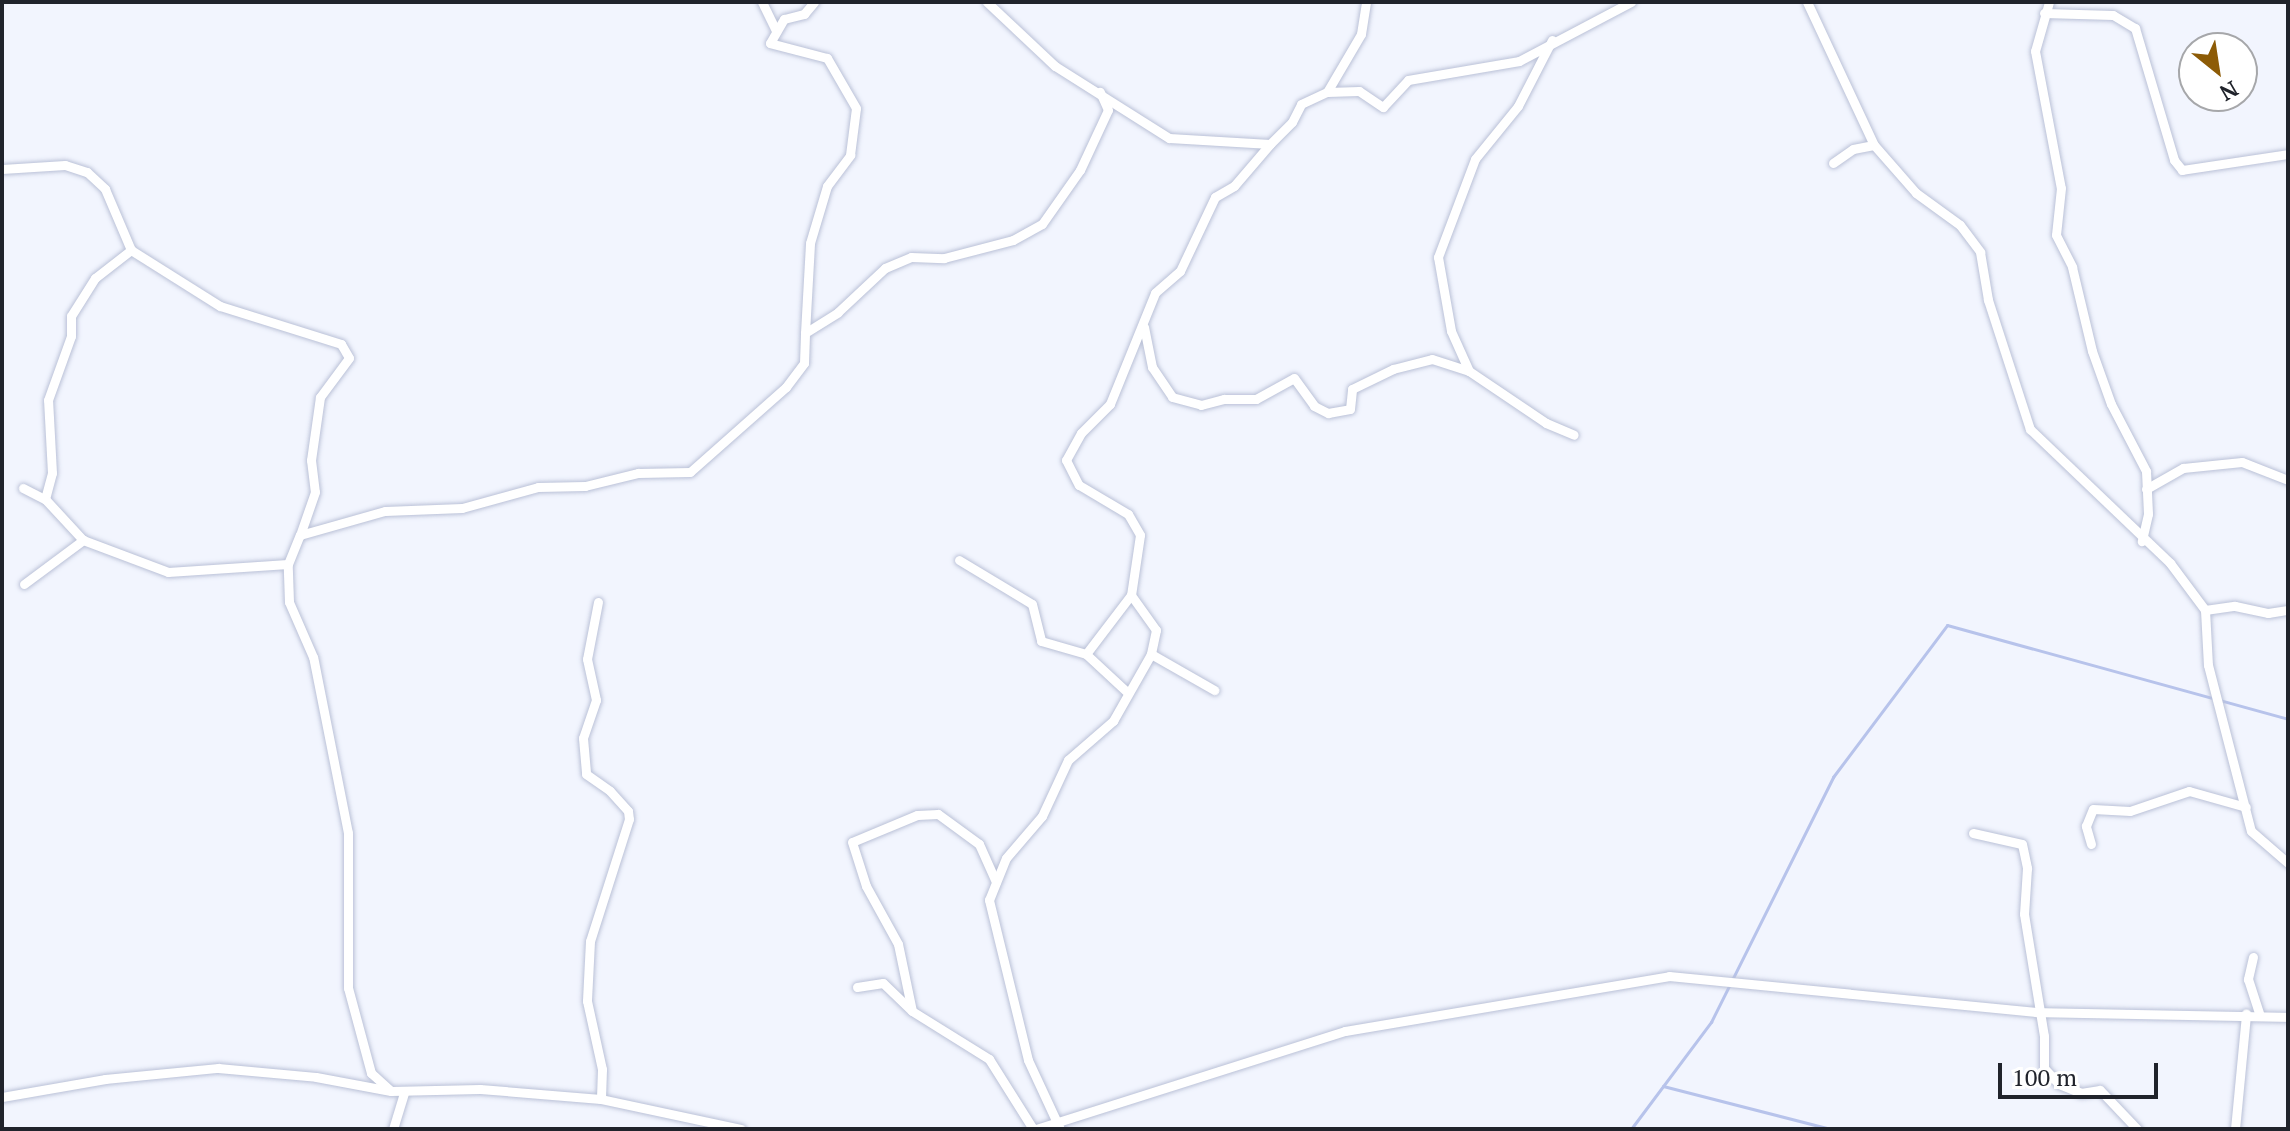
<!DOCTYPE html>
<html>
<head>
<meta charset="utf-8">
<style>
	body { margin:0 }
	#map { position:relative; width:2290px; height:1131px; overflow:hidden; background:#f2f5fe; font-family:"PT Serif",serif }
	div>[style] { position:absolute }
	.stream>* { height:3px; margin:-1.5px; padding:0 1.5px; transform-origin:1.5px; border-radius:1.5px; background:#b7c3eb }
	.roads { filter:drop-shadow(0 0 2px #bac1d7) drop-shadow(0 0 2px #bac1d7) }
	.street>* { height:9px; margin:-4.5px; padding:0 4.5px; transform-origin:4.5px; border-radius:4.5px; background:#fff }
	span { translate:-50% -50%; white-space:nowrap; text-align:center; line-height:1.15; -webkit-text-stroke:8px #fff; paint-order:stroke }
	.frame { position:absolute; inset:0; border:4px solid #20232b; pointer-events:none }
	.north { position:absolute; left:2178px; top:32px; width:80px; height:80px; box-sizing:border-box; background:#fff; border:2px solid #a6a7aa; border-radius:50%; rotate:150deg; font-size:22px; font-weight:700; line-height:32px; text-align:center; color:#20232b }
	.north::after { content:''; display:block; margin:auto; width:28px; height:36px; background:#8d5b06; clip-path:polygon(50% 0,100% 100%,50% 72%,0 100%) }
	.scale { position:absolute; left:1998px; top:1063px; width:160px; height:36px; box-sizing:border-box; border:4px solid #20232b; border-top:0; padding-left:10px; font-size:24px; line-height:28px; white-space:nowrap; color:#20232b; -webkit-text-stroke:6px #fff; paint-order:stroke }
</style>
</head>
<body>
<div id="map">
	<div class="stream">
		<i style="left:1663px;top:1086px;width:172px;rotate:14.4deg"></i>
		<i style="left:1631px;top:1129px;width:134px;rotate:-53.2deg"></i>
		<i style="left:1711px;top:1022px;width:274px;rotate:-63.5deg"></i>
		<i style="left:1833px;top:777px;width:190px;rotate:-53.1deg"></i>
		<i style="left:1947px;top:625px;width:354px;rotate:15.4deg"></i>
	</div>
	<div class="roads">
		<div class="street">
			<i style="left:762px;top:2px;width:32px;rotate:64deg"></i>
			<i style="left:987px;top:2px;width:93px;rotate:43.3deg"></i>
			<i style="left:1055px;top:66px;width:135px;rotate:32.3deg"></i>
			<i style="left:1169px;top:138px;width:101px;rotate:3.4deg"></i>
			<i style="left:1270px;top:144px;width:55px;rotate:130.6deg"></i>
			<i style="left:1234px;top:186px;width:22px;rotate:150deg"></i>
			<i style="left:1215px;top:197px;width:82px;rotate:115.3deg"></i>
			<i style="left:1180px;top:271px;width:33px;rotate:139deg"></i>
			<i style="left:1155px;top:293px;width:120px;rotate:112.1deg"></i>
			<i style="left:1110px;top:404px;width:41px;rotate:135deg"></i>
			<i style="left:1081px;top:433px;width:31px;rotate:119deg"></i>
			<i style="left:1066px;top:460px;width:28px;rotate:63deg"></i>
			<i style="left:1079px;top:485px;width:57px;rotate:30.6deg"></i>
			<i style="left:1128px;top:514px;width:24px;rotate:60deg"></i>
			<i style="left:1140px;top:535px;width:61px;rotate:98.5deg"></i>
			<i style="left:1131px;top:595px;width:43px;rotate:54.5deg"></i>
			<i style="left:1156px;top:630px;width:25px;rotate:102deg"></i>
			<i style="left:1151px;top:654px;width:73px;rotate:29.7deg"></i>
			<i style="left:1807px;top:2px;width:158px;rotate:64.9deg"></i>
			<i style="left:1874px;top:145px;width:64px;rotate:48.8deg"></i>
			<i style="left:1916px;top:193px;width:54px;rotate:36deg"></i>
			<i style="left:1960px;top:225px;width:34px;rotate:53deg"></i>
			<i style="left:1980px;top:252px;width:49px;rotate:80.5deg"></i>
			<i style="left:1988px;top:300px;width:136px;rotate:72deg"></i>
			<i style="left:2030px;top:429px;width:194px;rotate:43.7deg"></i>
			<i style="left:2170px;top:563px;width:59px;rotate:53.3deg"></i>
			<i style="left:2205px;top:610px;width:55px;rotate:86.9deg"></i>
			<i style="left:2208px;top:665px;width:171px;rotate:75.5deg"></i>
			<i style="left:2251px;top:831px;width:49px;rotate:40.9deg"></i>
			<i style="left:2049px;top:2px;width:51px;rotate:105.9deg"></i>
			<i style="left:2035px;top:51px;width:139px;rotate:79.3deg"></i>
			<i style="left:2061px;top:188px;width:47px;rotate:96.1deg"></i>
			<i style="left:2056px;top:235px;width:36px;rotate:63deg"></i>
			<i style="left:2072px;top:267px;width:86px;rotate:76.6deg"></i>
			<i style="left:2092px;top:351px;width:56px;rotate:70.3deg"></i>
			<i style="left:2111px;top:404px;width:76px;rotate:62.4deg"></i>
			<i style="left:2146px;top:471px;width:43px;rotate:87.3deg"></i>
			<i style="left:2148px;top:514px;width:28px;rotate:103deg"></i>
			<i style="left:2044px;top:13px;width:69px;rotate:1.7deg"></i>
			<i style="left:2113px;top:15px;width:26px;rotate:31deg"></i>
			<i style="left:2135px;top:28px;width:138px;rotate:73.5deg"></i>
			<i style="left:2174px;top:160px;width:13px;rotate:51deg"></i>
			<i style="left:2182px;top:170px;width:107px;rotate:-8.6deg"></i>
			<i style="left:1552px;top:40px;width:74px;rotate:117.3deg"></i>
			<i style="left:1518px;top:106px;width:68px;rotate:129.1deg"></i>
			<i style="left:1475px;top:159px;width:105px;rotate:110.7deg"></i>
			<i style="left:1438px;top:257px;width:75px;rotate:80deg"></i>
			<i style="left:1451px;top:331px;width:44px;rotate:65.8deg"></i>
			<i style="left:1469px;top:371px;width:93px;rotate:34deg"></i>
			<i style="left:1546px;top:423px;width:30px;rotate:23deg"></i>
			<i style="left:1327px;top:92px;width:67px;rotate:-59.6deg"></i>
			<i style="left:1361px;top:34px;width:32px;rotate:-81deg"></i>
			<i style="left:1270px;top:144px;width:31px;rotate:-45deg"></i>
			<i style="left:1292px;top:122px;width:20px;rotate:-63deg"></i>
			<i style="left:1301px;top:104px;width:29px;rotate:-25deg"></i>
			<i style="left:1327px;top:92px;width:32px;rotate:-2deg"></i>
			<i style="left:1359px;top:91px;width:29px;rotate:34deg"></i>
			<i style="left:1383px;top:107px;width:37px;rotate:-47deg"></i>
			<i style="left:1408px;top:80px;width:113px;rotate:-9.7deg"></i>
			<i style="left:1519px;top:61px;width:127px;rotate:-27.8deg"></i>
			<i style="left:1833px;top:163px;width:24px;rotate:-35deg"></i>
			<i style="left:1853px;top:149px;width:21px;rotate:-11deg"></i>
			<i style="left:2px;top:169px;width:63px;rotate:-3.6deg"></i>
			<i style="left:65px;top:165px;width:23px;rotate:18deg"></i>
			<i style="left:87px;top:172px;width:25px;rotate:43deg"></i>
			<i style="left:105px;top:189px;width:66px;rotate:66.9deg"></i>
			<i style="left:131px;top:250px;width:105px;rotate:32.2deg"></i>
			<i style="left:220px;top:306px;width:127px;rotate:17.4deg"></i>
			<i style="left:341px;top:344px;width:16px;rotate:60deg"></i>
			<i style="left:349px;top:358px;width:49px;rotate:126.6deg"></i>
			<i style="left:320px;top:397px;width:64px;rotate:98.1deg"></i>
			<i style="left:311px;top:460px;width:32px;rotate:83deg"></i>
			<i style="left:315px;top:492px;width:46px;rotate:109.2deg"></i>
			<i style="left:1144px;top:327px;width:41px;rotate:78.7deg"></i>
			<i style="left:1152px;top:367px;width:36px;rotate:56deg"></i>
			<i style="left:1172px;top:397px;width:30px;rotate:15deg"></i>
			<i style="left:1201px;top:405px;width:24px;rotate:-15deg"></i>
			<i style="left:1224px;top:399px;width:32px"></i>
			<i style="left:1256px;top:399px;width:43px;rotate:-28.9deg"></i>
			<i style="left:1294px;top:378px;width:34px;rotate:54deg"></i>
			<i style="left:1314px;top:406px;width:16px;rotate:27deg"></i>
			<i style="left:1328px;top:413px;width:22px;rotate:-10deg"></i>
			<i style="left:1350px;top:409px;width:20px;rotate:-84deg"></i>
			<i style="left:1352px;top:389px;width:46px;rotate:-26deg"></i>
			<i style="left:1393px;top:369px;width:40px;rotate:-14.4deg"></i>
			<i style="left:1432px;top:359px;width:39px;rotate:18deg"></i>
			<i style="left:805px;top:333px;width:90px;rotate:-86.8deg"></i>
			<i style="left:810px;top:243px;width:59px;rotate:-73.4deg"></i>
			<i style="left:827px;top:186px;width:39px;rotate:-53deg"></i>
			<i style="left:850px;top:155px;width:47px;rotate:-82.7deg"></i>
			<i style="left:856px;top:108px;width:58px;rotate:-120.1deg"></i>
			<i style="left:827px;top:58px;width:59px;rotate:-165.3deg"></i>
			<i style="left:770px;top:43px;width:28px;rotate:-60deg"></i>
			<i style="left:784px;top:19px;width:21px;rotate:-14deg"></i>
			<i style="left:804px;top:14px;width:16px;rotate:-50deg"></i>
			<i style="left:23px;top:488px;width:25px;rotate:27deg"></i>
			<i style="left:2146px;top:489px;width:43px;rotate:-29.6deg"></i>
			<i style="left:2183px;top:468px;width:59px;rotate:-5.8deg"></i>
			<i style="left:2242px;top:462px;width:49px;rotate:21.4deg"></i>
			<i style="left:83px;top:540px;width:91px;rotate:20.6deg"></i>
			<i style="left:168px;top:572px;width:120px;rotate:-3.8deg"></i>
			<i style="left:959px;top:560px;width:85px;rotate:31.1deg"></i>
			<i style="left:1032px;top:604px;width:38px;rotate:76deg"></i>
			<i style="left:1041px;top:641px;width:47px;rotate:16.1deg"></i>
			<i style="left:1086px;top:654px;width:74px;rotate:-52.7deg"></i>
			<i style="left:24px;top:584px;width:74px;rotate:-36.7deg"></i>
			<i style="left:83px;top:540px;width:56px;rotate:-132.8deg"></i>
			<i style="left:45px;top:499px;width:27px;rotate:-75deg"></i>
			<i style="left:52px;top:473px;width:73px;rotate:-93.1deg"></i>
			<i style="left:48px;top:400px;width:68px;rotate:-70.2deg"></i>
			<i style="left:71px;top:336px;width:20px;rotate:-90deg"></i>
			<i style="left:71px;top:316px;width:45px;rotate:-57.7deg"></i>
			<i style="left:95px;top:278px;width:46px;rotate:-37.9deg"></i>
			<i style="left:598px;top:602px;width:58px;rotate:100.9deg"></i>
			<i style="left:587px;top:659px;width:42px;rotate:77.6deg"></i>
			<i style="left:596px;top:700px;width:40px;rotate:108.9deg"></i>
			<i style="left:583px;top:738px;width:36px;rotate:85deg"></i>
			<i style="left:586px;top:774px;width:29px;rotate:35deg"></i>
			<i style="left:610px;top:791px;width:27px;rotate:48deg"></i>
			<i style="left:628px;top:811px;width:8px;rotate:83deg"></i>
			<i style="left:629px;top:819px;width:128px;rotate:107.7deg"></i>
			<i style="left:590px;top:941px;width:60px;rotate:92.9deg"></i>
			<i style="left:587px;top:1001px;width:70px;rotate:77.6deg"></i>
			<i style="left:602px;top:1069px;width:30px;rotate:92deg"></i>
			<i style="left:2205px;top:610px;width:30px;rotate:-8deg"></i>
			<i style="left:2235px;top:606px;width:34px;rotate:12deg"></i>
			<i style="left:2268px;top:613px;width:20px;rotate:-9deg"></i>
			<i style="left:1086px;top:654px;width:54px;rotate:42.8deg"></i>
			<i style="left:1973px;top:833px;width:50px;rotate:12.7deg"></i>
			<i style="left:2022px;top:844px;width:25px;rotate:78deg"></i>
			<i style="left:2027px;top:868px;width:46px;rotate:93.7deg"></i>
			<i style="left:2024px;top:914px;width:124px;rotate:80.7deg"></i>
			<i style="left:2044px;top:1036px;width:32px;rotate:90deg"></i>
			<i style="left:2044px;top:1068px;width:22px;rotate:47deg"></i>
			<i style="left:2059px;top:1084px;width:24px;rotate:22deg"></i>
			<i style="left:2081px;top:1093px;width:19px;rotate:-9deg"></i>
			<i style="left:2100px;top:1090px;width:54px;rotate:46.5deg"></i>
			<i style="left:2091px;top:844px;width:19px;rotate:-106deg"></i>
			<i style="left:2086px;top:826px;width:18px;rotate:-68deg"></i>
			<i style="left:2093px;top:809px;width:37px;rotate:3deg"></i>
			<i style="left:2130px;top:811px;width:62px;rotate:-18.7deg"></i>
			<i style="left:2189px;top:791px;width:59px;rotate:15.7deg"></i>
			<i style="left:996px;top:882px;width:42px;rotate:-114.1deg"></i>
			<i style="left:979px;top:844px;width:51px;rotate:-143.8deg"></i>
			<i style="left:938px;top:814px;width:21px;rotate:177deg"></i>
			<i style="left:917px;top:815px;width:70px;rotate:157.4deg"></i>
			<i style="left:852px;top:842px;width:46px;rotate:72.3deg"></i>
			<i style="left:866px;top:886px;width:66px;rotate:61.1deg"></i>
			<i style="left:898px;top:944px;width:68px;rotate:78.2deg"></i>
			<i style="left:912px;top:1011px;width:91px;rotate:31.9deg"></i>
			<i style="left:989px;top:1059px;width:83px;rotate:57.8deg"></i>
			<i style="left:2253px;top:957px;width:23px;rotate:103deg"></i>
			<i style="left:2248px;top:979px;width:38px;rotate:72deg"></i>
			<i style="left:857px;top:987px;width:26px;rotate:-9deg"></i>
			<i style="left:883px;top:983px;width:40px;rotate:44deg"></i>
			<i style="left:391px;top:1091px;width:27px;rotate:-138deg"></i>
			<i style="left:371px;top:1073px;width:88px;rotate:-105.1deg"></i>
			<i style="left:348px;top:988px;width:155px;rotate:-90deg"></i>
			<i style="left:348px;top:833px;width:179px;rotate:-101.2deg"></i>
			<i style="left:313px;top:657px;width:60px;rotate:-113.6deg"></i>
			<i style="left:289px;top:602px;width:38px;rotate:-92deg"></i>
			<i style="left:288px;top:564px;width:31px;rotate:-68deg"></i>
			<i style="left:300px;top:535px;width:88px;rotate:-15.8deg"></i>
			<i style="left:385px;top:511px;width:77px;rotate:-2.2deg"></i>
			<i style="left:462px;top:508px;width:79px;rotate:-15.4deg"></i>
			<i style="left:538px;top:487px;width:47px;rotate:-1.2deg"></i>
			<i style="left:585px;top:486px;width:55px;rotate:-13.8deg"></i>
			<i style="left:638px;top:473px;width:52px;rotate:-1.1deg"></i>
			<i style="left:690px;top:472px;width:128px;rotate:-41.5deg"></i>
			<i style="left:786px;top:387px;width:30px;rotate:-53deg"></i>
			<i style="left:804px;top:363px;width:30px;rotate:-88deg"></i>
			<i style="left:805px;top:333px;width:39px;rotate:-32deg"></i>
			<i style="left:838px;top:312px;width:64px;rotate:-43.1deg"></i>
			<i style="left:885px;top:268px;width:28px;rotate:-23deg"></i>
			<i style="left:911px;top:257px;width:33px;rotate:2deg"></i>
			<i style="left:944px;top:258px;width:71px;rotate:-14.6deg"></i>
			<i style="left:1013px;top:240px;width:33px;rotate:-29deg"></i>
			<i style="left:1042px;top:224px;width:66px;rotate:-54.9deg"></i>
			<i style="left:1080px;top:170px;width:66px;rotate:-65deg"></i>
			<i style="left:1108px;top:110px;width:20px;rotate:-114deg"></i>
			<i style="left:2px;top:1097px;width:105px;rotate:-9.9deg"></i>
			<i style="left:105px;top:1079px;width:114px;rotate:-5.6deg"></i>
			<i style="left:218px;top:1068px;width:98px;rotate:5.2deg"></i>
			<i style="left:316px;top:1077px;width:76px;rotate:10.6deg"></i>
			<i style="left:391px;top:1091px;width:89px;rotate:-1.3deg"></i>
			<i style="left:480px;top:1089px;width:121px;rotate:4.7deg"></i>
			<i style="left:601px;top:1099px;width:143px;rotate:12.1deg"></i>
			<i style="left:393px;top:1129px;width:39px;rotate:-73deg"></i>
			<i style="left:1036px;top:1129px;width:324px;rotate:-17.6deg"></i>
			<i style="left:1345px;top:1031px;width:329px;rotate:-9.6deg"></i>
			<i style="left:1669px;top:976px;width:369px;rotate:5.6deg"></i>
			<i style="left:2036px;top:1012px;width:252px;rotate:1.1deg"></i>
			<i style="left:1060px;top:1129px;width:76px;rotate:-114.9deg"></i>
			<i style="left:1028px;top:1060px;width:165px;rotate:-103.7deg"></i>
			<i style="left:989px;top:900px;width:45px;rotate:-68deg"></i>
			<i style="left:1006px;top:858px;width:55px;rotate:-49.4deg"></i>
			<i style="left:1042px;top:816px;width:62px;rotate:-65.1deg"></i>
			<i style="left:1068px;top:760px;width:60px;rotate:-40.9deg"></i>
			<i style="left:1113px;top:721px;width:77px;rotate:-60.4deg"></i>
			<i style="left:2235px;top:1129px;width:116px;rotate:-84.5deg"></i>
		</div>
	</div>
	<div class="frame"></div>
	<div class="north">N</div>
	<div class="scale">100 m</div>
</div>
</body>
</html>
